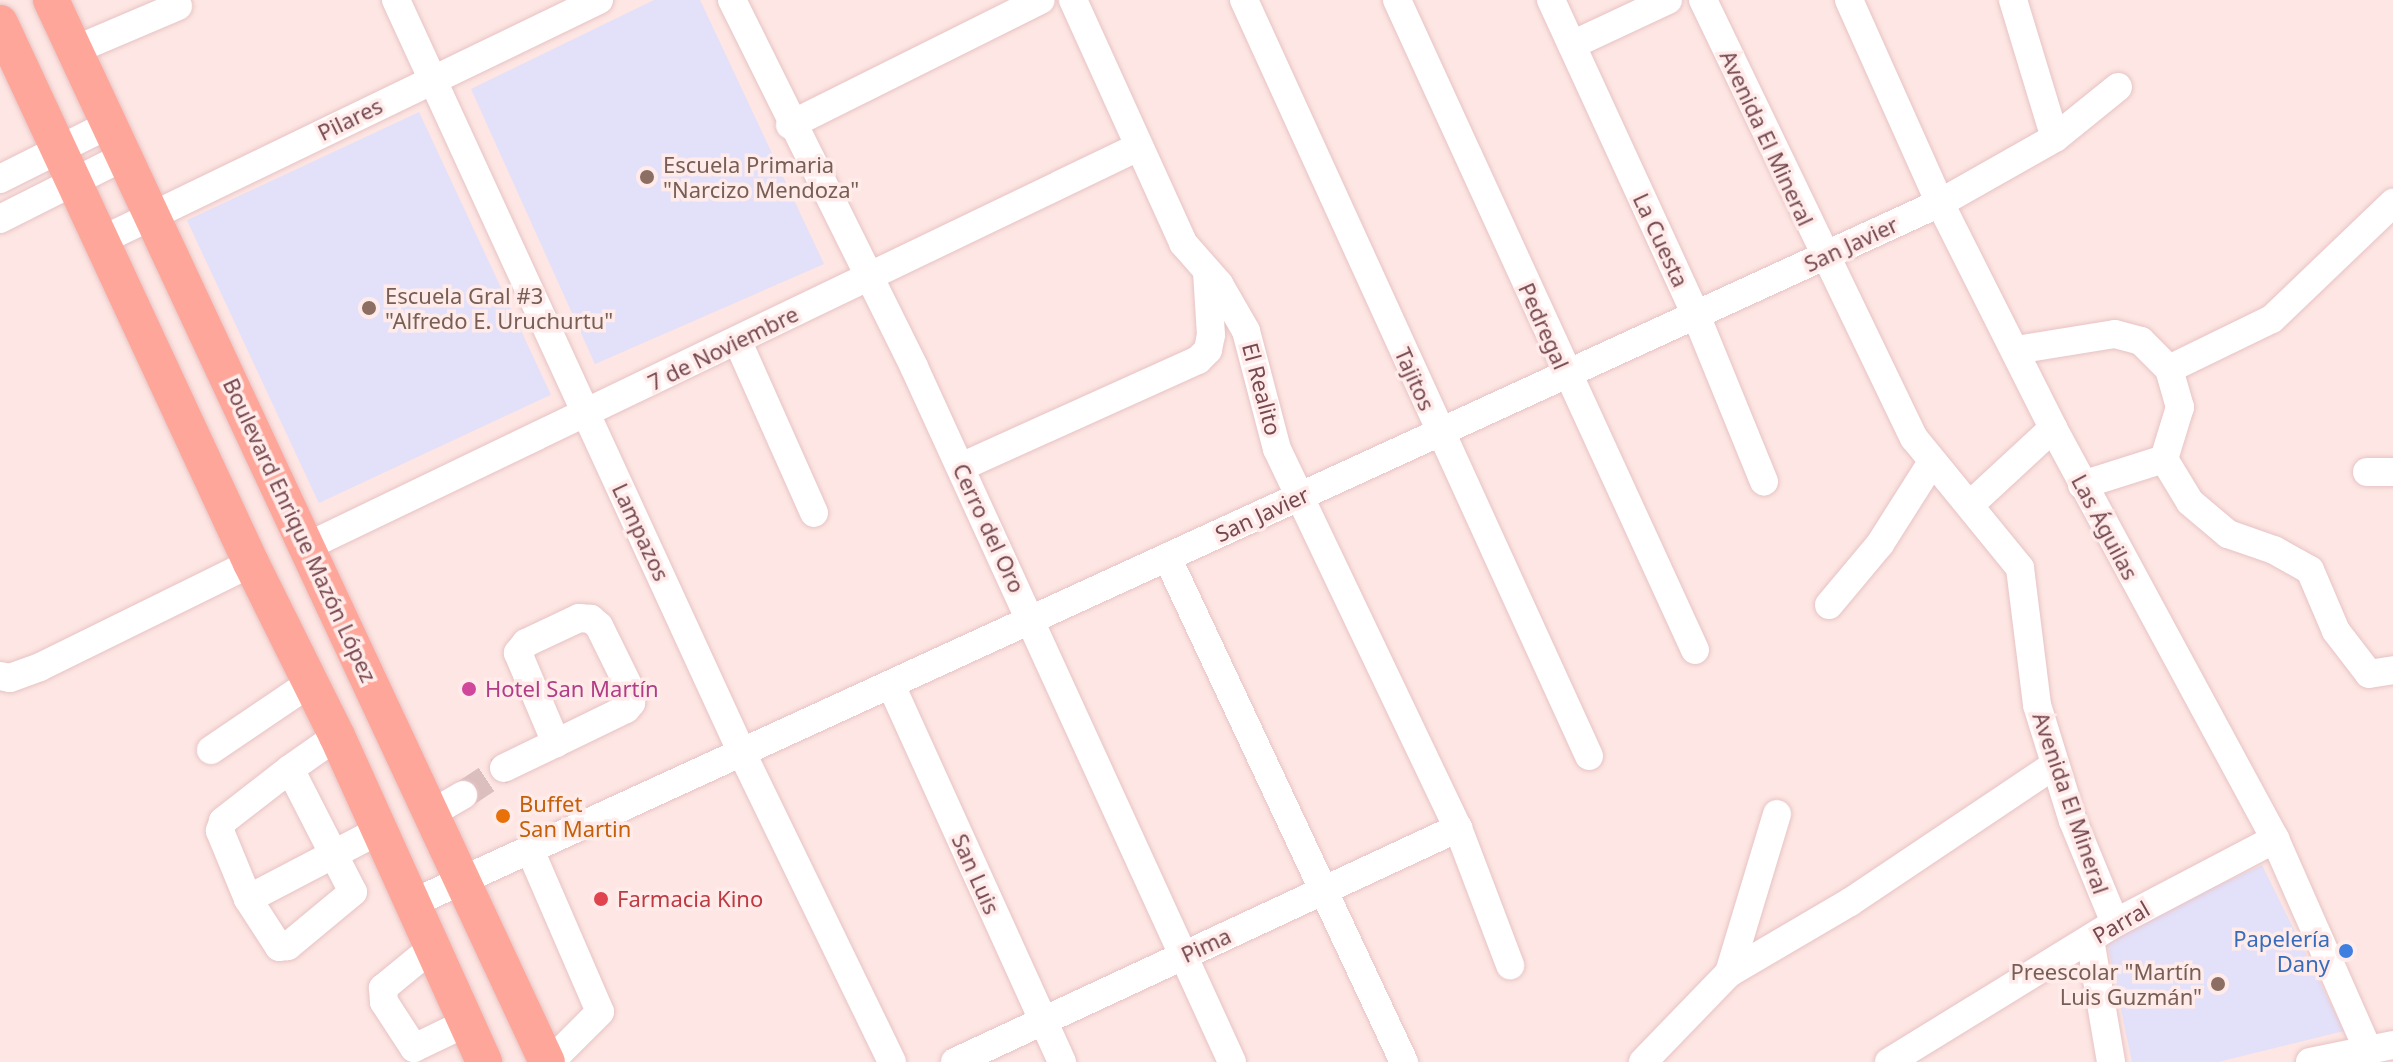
<!DOCTYPE html>
<html>
<head>
<meta charset="utf-8">
<style>
	body { margin:0 }
	#map { position:relative; width:2393px; height:1062px; overflow:hidden; background:#fde6e3; font-family:"Noto Sans",sans-serif }
	div>[style] { position:absolute }
	.education>* { inset:0; background:#e3e0f9; transform-origin:0 0 }
	.minor-tunnel>* { height:28px; margin-top:-14px; transform-origin:0; background:repeating-linear-gradient(90deg,#dbbebe 0 28px,transparent 0 42px) }
	.roads { filter:drop-shadow(0 0 2px #e7c3c4) drop-shadow(0 0 2px #e7c3c4) }
	.minor>* { height:28px; margin:-14px; padding:0 14px; transform-origin:14px; border-radius:14px; background:#fff }
	.major>* { height:36px; margin:-18px; padding:0 18px; transform-origin:18px; border-radius:18px; background:#fea699 }
	.dots>* { width:22px; height:22px; translate:-50% -50%; box-sizing:border-box; border:4px solid #ffecea; border-radius:50% }
	span { translate:-50% -50%; white-space:nowrap; text-align:center; line-height:1.15; -webkit-text-stroke:7px #ffecea; paint-order:stroke }
	.street-label { font-size:22px; color:#76484f }
	.education-label { font-size:22px; color:#785e54 }
	.left { translate:0 -50%; text-align:left }
	.right { translate:-100% -50%; text-align:right }
	.hotel-label { font-size:22px; color:#b23c85 }
	.food-label { font-size:22px; color:#c56008 }
	.health-label { font-size:22px; color:#be3a42 }
	.shop-label { font-size:22px; color:#366cbe }
</style>
</head>
<body>
<div id="map">
	<div class="education">
		<i style="clip-path:polygon(654px 0,700px 0,824px 264px,595px 364px,471px 89px)"></i>
		<i style="left:419px;top:112px;width:312px;height:256px;rotate:65deg"></i>
		<i style="clip-path:polygon(2262px 865px,2344px 1031px,2218px 1062px,2132px 1062px,2106px 937px)"></i>
	</div>
	<div class="minor-tunnel">
		<i style="left:463px;top:795px;width:49px;rotate:-33.4deg"></i>
	</div>
	<div class="roads">
		<div class="minor">
			<i style="left:396px;top:0;width:829px;rotate:65.32deg"></i>
			<i style="left:742px;top:753px;width:343px;rotate:64.1deg"></i>
			<i style="left:732px;top:0;width:410px;rotate:63.6deg"></i>
			<i style="left:914px;top:367px;width:764px;rotate:65.41deg"></i>
			<i style="left:1073px;top:0;width:267px;rotate:65.6deg"></i>
			<i style="left:1183px;top:243px;width:55px;rotate:48.7deg"></i>
			<i style="left:1219px;top:284px;width:54px;rotate:60.1deg"></i>
			<i style="left:1246px;top:331px;width:122px;rotate:75.3deg"></i>
			<i style="left:1277px;top:449px;width:420px;rotate:64.5deg"></i>
			<i style="left:1458px;top:828px;width:147px;rotate:69.2deg"></i>
			<i style="left:1244px;top:0;width:831px;rotate:65.47deg"></i>
			<i style="left:1397px;top:0;width:715px;rotate:65.37deg"></i>
			<i style="left:1551px;top:0;width:347px;rotate:65.3deg"></i>
			<i style="left:1696px;top:315px;width:180px;rotate:67.8deg"></i>
			<i style="left:1703px;top:0;width:486px;rotate:64.3deg"></i>
			<i style="left:1914px;top:438px;width:168px;rotate:50.8deg"></i>
			<i style="left:2020px;top:568px;width:138px;rotate:82.9deg"></i>
			<i style="left:2037px;top:705px;width:121px;rotate:72.8deg"></i>
			<i style="left:2073px;top:821px;width:110px;rotate:67.6deg"></i>
			<i style="left:1849px;top:0;width:222px;rotate:65.9deg"></i>
			<i style="left:1940px;top:203px;width:252px;rotate:63.3deg"></i>
			<i style="left:2053px;top:428px;width:467px;rotate:61.6deg"></i>
			<i style="left:2275px;top:839px;width:231px;rotate:66.2deg"></i>
			<i style="left:2013px;top:0;width:144px;rotate:73.1deg"></i>
			<i style="left:1572px;top:45px;width:106px;rotate:-25.1deg"></i>
			<i style="left:75px;top:50px;width:112px;rotate:-23.1deg"></i>
			<i style="left:790px;top:125px;width:280px;rotate:-26.5deg"></i>
			<i style="left:0;top:179px;width:123px;rotate:-26.6deg"></i>
			<i style="left:0;top:219px;width:140px;rotate:-26.7deg"></i>
			<i style="left:102px;top:240px;width:552px;rotate:-25.78deg"></i>
			<i style="left:738px;top:342px;width:187px;rotate:66deg"></i>
			<i style="left:2016px;top:350px;width:100px;rotate:-9.2deg"></i>
			<i style="left:2115px;top:334px;width:27px;rotate:15deg"></i>
			<i style="left:2141px;top:341px;width:40px;rotate:45deg"></i>
			<i style="left:2169px;top:369px;width:40px;rotate:74deg"></i>
			<i style="left:2180px;top:407px;width:54px;rotate:107.1deg"></i>
			<i style="left:2164px;top:459px;width:86px;rotate:162.4deg"></i>
			<i style="left:2169px;top:369px;width:114px;rotate:-25.9deg"></i>
			<i style="left:2272px;top:319px;width:168px;rotate:-43.8deg"></i>
			<i style="left:2164px;top:459px;width:50px;rotate:58.8deg"></i>
			<i style="left:2190px;top:502px;width:50px;rotate:40.1deg"></i>
			<i style="left:2228px;top:534px;width:49px;rotate:19.2deg"></i>
			<i style="left:2274px;top:550px;width:41px;rotate:29.1deg"></i>
			<i style="left:2310px;top:570px;width:66px;rotate:66.9deg"></i>
			<i style="left:2336px;top:631px;width:54px;rotate:52.5deg"></i>
			<i style="left:2369px;top:674px;width:24px;rotate:-9deg"></i>
			<i style="left:961px;top:467px;width:260px;rotate:-24.3deg"></i>
			<i style="left:1198px;top:360px;width:14px;rotate:-45deg"></i>
			<i style="left:1208px;top:350px;width:15px;rotate:-79deg"></i>
			<i style="left:1211px;top:335px;width:63px;rotate:-93.6deg"></i>
			<i style="left:2367px;top:472px;width:26px"></i>
			<i style="left:1971px;top:504px;width:112px;rotate:-42.8deg"></i>
			<i style="left:308px;top:546px;width:919px;rotate:-25.67deg"></i>
			<i style="left:1167px;top:557px;width:558px;rotate:64.86deg"></i>
			<i style="left:1829px;top:605px;width:80px;rotate:-50.1deg"></i>
			<i style="left:1880px;top:544px;width:97px;rotate:-57.6deg"></i>
			<i style="left:0;top:676px;width:10px;rotate:11deg"></i>
			<i style="left:10px;top:678px;width:32px;rotate:-20deg"></i>
			<i style="left:40px;top:667px;width:235px;rotate:-26.2deg"></i>
			<i style="left:891px;top:685px;width:414px;rotate:65.6deg"></i>
			<i style="left:211px;top:750px;width:120px;rotate:-34.1deg"></i>
			<i style="left:504px;top:768px;width:58px;rotate:-25.7deg"></i>
			<i style="left:556px;top:743px;width:78px;rotate:-25.9deg"></i>
			<i style="left:626px;top:709px;width:8px;rotate:-50deg"></i>
			<i style="left:631px;top:703px;width:10px;rotate:-84deg"></i>
			<i style="left:632px;top:693px;width:75px;rotate:-116.2deg"></i>
			<i style="left:599px;top:626px;width:11px;rotate:-139deg"></i>
			<i style="left:591px;top:619px;width:12px;rotate:-175deg"></i>
			<i style="left:579px;top:618px;width:59px;rotate:154.7deg"></i>
			<i style="left:526px;top:643px;width:13px;rotate:129deg"></i>
			<i style="left:518px;top:653px;width:98px;rotate:67.1deg"></i>
			<i style="left:290px;top:769px;width:138px;rotate:62.9deg"></i>
			<i style="left:353px;top:892px;width:85px;rotate:140.3deg"></i>
			<i style="left:288px;top:946px;width:9px;rotate:174deg"></i>
			<i style="left:279px;top:947px;width:57px;rotate:-122.9deg"></i>
			<i style="left:248px;top:899px;width:74px;rotate:-112.4deg"></i>
			<i style="left:220px;top:831px;width:10px;rotate:-73deg"></i>
			<i style="left:223px;top:821px;width:85px;rotate:-37.8deg"></i>
			<i style="left:290px;top:769px;width:57px;rotate:-35.1deg"></i>
			<i style="left:432px;top:813px;width:36px;rotate:-30deg"></i>
			<i style="left:530px;top:850px;width:176px;rotate:66.6deg"></i>
			<i style="left:600px;top:1012px;width:71px;rotate:135deg"></i>
			<i style="left:248px;top:899px;width:149px;rotate:-27.6deg"></i>
			<i style="left:413px;top:903px;width:1680px;rotate:-24.63deg"></i>
			<i style="left:1940px;top:203px;width:132px;rotate:-29.5deg"></i>
			<i style="left:2055px;top:138px;width:81px;rotate:-39deg"></i>
			<i style="left:2090px;top:939px;width:125px;rotate:80.3deg"></i>
			<i style="left:433px;top:947px;width:65px;rotate:140.6deg"></i>
			<i style="left:383px;top:988px;width:14px;rotate:86deg"></i>
			<i style="left:384px;top:1002px;width:55px;rotate:56.9deg"></i>
			<i style="left:414px;top:1048px;width:58px;rotate:-25.7deg"></i>
			<i style="left:1729px;top:973px;width:166px;rotate:-73.2deg"></i>
			<i style="left:955px;top:1062px;width:555px;rotate:-24.95deg"></i>
			<i style="left:1643px;top:1062px;width:124px;rotate:-46deg"></i>
			<i style="left:1729px;top:973px;width:140px;rotate:-30.4deg"></i>
			<i style="left:1850px;top:902px;width:244px;rotate:-33.8deg"></i>
			<i style="left:1889px;top:1062px;width:265px;rotate:-31.6deg"></i>
			<i style="left:2115px;top:923px;width:181px;rotate:-27.7deg"></i>
			<i style="left:2310px;top:1062px;width:85px;rotate:-11.6deg"></i>
		</div>
		<div class="major">
			<i style="left:51px;top:0;width:1172px;rotate:64.97deg"></i>
			<i style="left:0;top:23px;width:595px;rotate:65.07deg"></i>
			<i style="left:251px;top:563px;width:193px;rotate:63.6deg"></i>
			<i style="left:337px;top:736px;width:358px;rotate:65.7deg"></i>
		</div>
	</div>
	<div class="dots">
		<i style="left:647px;top:177px;background:#8d6e63"></i>
		<i style="left:369px;top:308px;background:#8d6e63"></i>
		<i style="left:469px;top:689px;background:#d1479c"></i>
		<i style="left:503px;top:816px;background:#e8710a"></i>
		<i style="left:601px;top:899px;background:#e0444e"></i>
		<i style="left:2346px;top:951px;background:#3f7fe0"></i>
		<i style="left:2218px;top:984px;background:#8d6e63"></i>
	</div>
	<div class="street-label">
		<span style="left:350px;top:119px;rotate:-26deg">Pilares</span>
		<span style="left:1767px;top:138px;rotate:65deg">Avenida El Mineral</span>
		<span style="left:1661px;top:240px;rotate:65deg">La Cuesta</span>
		<span style="left:1851px;top:244px;rotate:-25deg">San Javier</span>
		<span style="left:1544px;top:326px;rotate:66deg">Pedregal</span>
		<span style="left:723px;top:348px;rotate:-26deg">7 de Noviembre</span>
		<span style="left:1415px;top:379px;rotate:66deg">Tajitos</span>
		<span style="left:1262px;top:389px;rotate:75deg">El Realito</span>
		<span style="left:1262px;top:514px;rotate:-25deg">San Javier</span>
		<span style="left:2105px;top:527px;rotate:62deg">Las Águilas</span>
		<span style="left:989px;top:528px;rotate:65deg">Cerro del Oro</span>
		<span style="left:300px;top:530px;rotate:65deg">Boulevard Enrique Mazón López</span>
		<span style="left:641px;top:532px;rotate:65deg">Lampazos</span>
		<span style="left:2071px;top:803px;rotate:71deg">Avenida El Mineral</span>
		<span style="left:976px;top:874px;rotate:66deg">San Luis</span>
		<span style="left:2121px;top:922px;rotate:-30deg">Parral</span>
		<span style="left:1206px;top:945px;rotate:-25deg">Pima</span>
	</div>
	<div class="education-label">
		<span class="left" style="left:663px;top:177px">Escuela Primaria<br>"Narcizo Mendoza"</span>
		<span class="left" style="left:385px;top:308px">Escuela Gral #3<br>"Alfredo E. Uruchurtu"</span>
		<span class="right" style="left:2202px;top:984px">Preescolar "Martín<br>Luis Guzmán"</span>
	</div>
	<div class="hotel-label">
		<span class="left" style="left:485px;top:689px">Hotel San Martín</span>
	</div>
	<div class="food-label">
		<span class="left" style="left:519px;top:816px">Buffet<br>San Martin</span>
	</div>
	<div class="health-label">
		<span class="left" style="left:617px;top:899px">Farmacia Kino</span>
	</div>
	<div class="shop-label">
		<span class="right" style="left:2330px;top:951px">Papelería<br>Dany</span>
	</div>
</div>
</body>
</html>
